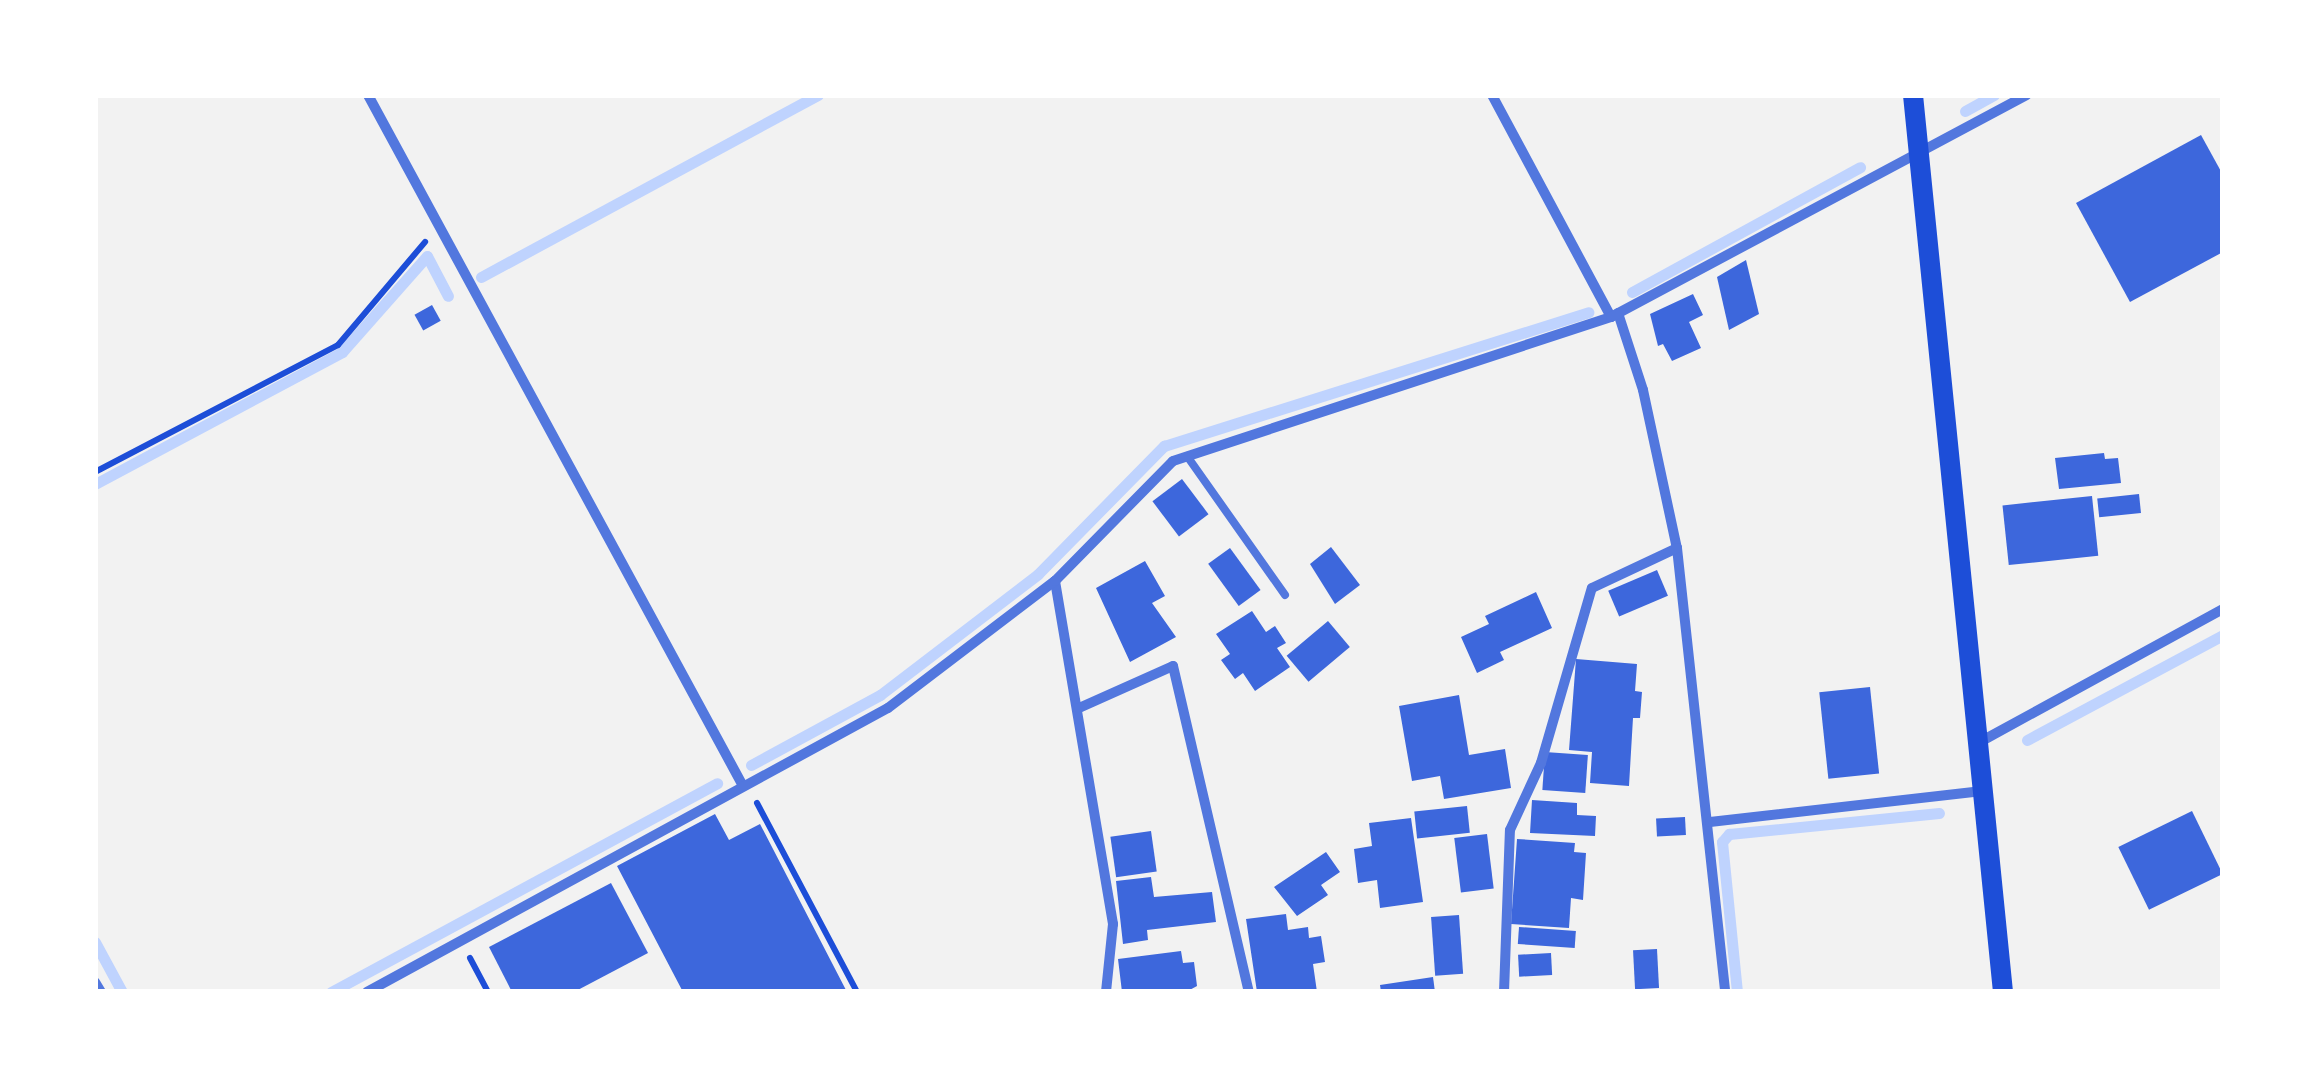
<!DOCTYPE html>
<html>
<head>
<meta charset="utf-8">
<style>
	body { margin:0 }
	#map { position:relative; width:2318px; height:1087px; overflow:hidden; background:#f2f2f2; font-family:"PT Sans",sans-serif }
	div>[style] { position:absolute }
	.stream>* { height:11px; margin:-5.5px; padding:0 5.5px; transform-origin:5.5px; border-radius:5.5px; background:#bfd3fe }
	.building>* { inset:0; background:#3d67dc; transform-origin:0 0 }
	.path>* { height:6px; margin:-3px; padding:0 3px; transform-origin:3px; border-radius:3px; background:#1d4ed8 }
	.service>* { height:8px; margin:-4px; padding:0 4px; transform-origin:4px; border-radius:4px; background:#5277de }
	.minor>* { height:10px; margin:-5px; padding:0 5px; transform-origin:5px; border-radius:5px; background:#5277de }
	.secondary>* { height:20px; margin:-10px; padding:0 10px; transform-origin:10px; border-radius:10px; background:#1d4ed8 }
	span { translate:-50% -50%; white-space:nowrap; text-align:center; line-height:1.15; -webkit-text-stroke:8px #fff; paint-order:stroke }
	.frame { position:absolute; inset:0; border:98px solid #fff; pointer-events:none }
</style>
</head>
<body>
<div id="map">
	<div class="stream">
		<i style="left:1965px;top:111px;width:33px;rotate:-29deg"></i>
		<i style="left:481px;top:277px;width:383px;rotate:-28.4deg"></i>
		<i style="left:1632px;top:292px;width:260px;rotate:-28.7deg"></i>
		<i style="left:95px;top:484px;width:280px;rotate:-28.1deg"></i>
		<i style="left:342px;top:352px;width:128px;rotate:-48.5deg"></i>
		<i style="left:427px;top:256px;width:45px;rotate:62.3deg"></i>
		<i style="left:2027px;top:740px;width:222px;rotate:-28.2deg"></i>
		<i style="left:751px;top:765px;width:147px;rotate:-28.5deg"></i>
		<i style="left:880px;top:695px;width:199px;rotate:-37.4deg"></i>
		<i style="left:1038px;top:574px;width:180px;rotate:-45.5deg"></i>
		<i style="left:1164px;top:446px;width:445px;rotate:-17.5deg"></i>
		<i style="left:95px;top:942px;width:57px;rotate:61.6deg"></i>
		<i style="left:331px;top:992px;width:439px;rotate:-28.4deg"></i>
		<i style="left:1737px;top:992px;width:151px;rotate:-95.7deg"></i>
		<i style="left:1722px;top:842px;width:11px;rotate:-49deg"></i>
		<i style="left:1729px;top:834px;width:211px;rotate:-5.7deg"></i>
	</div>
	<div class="building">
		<i style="clip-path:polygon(2201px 135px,2223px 175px,2223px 252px,2130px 302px,2076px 203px)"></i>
		<i style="clip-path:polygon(1746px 260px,1759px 314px,1729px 330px,1717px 277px)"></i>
		<i style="clip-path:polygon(1693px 294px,1703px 315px,1689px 322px,1701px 348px,1672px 361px,1663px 344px,1658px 346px,1650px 314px)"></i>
		<i style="left:432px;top:305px;width:18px;height:20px;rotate:61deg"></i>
		<i style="clip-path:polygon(2104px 453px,2105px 459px,2118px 458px,2121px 483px,2059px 489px,2055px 458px)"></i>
		<i style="left:1182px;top:479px;width:44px;height:37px;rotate:53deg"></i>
		<i style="left:2139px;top:494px;width:19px;height:42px;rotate:84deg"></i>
		<i style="left:2092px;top:496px;width:60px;height:90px;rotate:84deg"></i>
		<i style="clip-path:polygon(1331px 547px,1360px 585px,1335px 604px,1310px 564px)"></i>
		<i style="left:1230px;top:548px;width:52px;height:27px;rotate:54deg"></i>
		<i style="clip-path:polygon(1145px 561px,1165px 596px,1152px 603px,1176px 637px,1130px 662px,1096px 588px)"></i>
		<i style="left:1657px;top:570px;width:28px;height:53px;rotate:67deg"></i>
		<i style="clip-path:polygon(1536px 592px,1552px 628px,1500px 652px,1504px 660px,1477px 673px,1461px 637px,1489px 624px,1485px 616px)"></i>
		<i style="clip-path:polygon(1252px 611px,1266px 632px,1275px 626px,1286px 643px,1277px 648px,1290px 667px,1255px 691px,1243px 673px,1235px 679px,1221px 660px,1230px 654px,1216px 634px)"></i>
		<i style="left:1328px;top:621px;width:34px;height:54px;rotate:50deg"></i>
		<i style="clip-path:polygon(1576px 659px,1637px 664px,1635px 691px,1642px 692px,1640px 718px,1633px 718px,1629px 786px,1590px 783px,1592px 752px,1569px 750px)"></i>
		<i style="left:1870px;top:687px;width:87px;height:51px;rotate:84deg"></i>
		<i style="clip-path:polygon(1459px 695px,1469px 755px,1505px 749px,1511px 788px,1444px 799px,1440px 776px,1412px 781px,1399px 706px)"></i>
		<i style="left:1545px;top:752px;width:43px;height:38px;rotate:4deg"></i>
		<i style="clip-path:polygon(1532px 800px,1577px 803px,1577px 815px,1596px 816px,1595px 836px,1530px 833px)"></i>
		<i style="left:1467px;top:806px;width:27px;height:53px;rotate:84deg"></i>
		<i style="left:2192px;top:811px;width:70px;height:82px;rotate:64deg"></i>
		<i style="clip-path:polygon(715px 814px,729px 840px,760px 824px,847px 992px,683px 992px,617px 866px)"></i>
		<i style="left:1685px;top:817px;width:18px;height:29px;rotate:87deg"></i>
		<i style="clip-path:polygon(1411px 818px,1423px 902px,1380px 908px,1377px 880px,1358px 883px,1354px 849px,1372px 846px,1369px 823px)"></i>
		<i style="left:1151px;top:831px;width:41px;height:41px;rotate:82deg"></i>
		<i style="left:1487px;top:834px;width:55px;height:33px;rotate:83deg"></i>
		<i style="clip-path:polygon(1517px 839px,1575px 843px,1574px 852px,1586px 853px,1583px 900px,1571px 898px,1569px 928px,1511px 924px)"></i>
		<i style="clip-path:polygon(1326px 852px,1340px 872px,1321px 885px,1328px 895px,1297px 916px,1274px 887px)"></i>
		<i style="clip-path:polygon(1151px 877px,1154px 897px,1212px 892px,1216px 922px,1147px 930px,1148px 940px,1123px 944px,1116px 881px)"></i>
		<i style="clip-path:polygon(611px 883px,648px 953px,574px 992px,512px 992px,489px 947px)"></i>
		<i style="clip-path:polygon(1286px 914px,1288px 930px,1308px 927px,1309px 938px,1321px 936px,1325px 962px,1313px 964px,1317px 992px,1257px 992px,1246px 919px)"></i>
		<i style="left:1459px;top:915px;width:59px;height:28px;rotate:86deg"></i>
		<i style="left:1519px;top:927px;width:57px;height:17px;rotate:4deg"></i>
		<i style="left:1657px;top:949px;width:39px;height:24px;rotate:87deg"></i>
		<i style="clip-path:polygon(1181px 951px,1183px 963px,1194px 962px,1197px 986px,1186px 992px,1122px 992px,1118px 959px)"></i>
		<i style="left:1551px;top:953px;width:22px;height:33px;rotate:87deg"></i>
		<i style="clip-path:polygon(1433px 977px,1435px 992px,1381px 992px,1380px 985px)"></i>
	</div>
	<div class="path">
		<i style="left:95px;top:472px;width:274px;rotate:-27.6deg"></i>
		<i style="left:338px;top:345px;width:135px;rotate:-49.8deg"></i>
		<i style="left:757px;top:803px;width:214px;rotate:62.1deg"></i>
		<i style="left:470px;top:958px;width:38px;rotate:62deg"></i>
	</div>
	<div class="service">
		<i style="left:1187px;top:456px;width:170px;rotate:54.8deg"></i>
	</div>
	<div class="minor">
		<i style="left:368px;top:95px;width:786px;rotate:61.51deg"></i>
		<i style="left:1492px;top:95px;width:252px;rotate:61.8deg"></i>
		<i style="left:1618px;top:313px;width:81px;rotate:72deg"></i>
		<i style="left:1643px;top:390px;width:162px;rotate:77.9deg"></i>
		<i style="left:1677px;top:548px;width:447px;rotate:83.8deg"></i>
		<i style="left:1055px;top:581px;width:348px;rotate:80.4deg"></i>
		<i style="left:1113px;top:924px;width:68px;rotate:95.9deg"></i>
		<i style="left:1079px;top:708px;width:103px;rotate:-24.1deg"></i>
		<i style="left:1173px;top:666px;width:335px;rotate:76.9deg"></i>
		<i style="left:1978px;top:743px;width:279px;rotate:-28.7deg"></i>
		<i style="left:1710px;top:822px;width:274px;rotate:-6.5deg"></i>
		<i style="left:95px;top:982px;width:12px;rotate:59deg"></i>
		<i style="left:367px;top:992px;width:593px;rotate:-28.6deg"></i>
		<i style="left:888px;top:708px;width:210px;rotate:-37.3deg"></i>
		<i style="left:1055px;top:581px;width:168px;rotate:-45.5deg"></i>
		<i style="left:1173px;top:461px;width:461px;rotate:-18.2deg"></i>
		<i style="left:1611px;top:317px;width:471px;rotate:-28.1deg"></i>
		<i style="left:1504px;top:992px;width:162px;rotate:-87.9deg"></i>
		<i style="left:1510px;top:830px;width:74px;rotate:-65.2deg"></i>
		<i style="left:1541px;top:763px;width:182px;rotate:-73.8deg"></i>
		<i style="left:1592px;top:588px;width:94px;rotate:-25.2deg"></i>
	</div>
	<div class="secondary">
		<i style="left:1913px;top:95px;width:902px;rotate:84.27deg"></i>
	</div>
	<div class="frame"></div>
</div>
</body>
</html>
